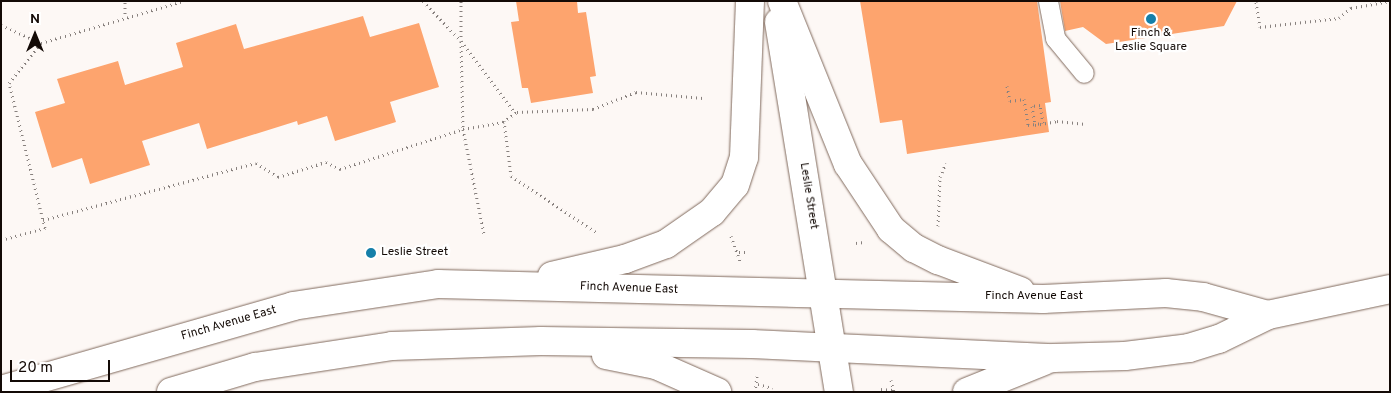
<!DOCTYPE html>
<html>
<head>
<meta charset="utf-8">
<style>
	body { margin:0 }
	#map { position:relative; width:1391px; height:393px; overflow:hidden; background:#fdf8f5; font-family:Overpass,sans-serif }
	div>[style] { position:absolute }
	.building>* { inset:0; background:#fda46e }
	.path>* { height:3px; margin-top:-1.5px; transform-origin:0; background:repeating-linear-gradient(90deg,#88817e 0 1px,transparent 0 5px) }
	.roads { filter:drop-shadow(0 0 1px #816a5d) drop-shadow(0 0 1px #816a5d) }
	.lane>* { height:19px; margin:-9.5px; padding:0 9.5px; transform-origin:9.5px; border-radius:9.5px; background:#fff }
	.secondary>* { height:28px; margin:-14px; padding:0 14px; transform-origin:14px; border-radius:14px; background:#fff }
	.dots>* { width:14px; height:14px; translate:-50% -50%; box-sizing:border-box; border:2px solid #fff; border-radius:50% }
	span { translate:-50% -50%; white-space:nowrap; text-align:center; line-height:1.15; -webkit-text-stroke:4.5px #fff; paint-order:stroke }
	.poi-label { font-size:12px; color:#130a06 }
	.left { translate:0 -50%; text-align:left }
	.street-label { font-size:12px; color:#130a06 }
	.frame { position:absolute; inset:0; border:2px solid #130a06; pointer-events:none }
	.north { position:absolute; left:10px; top:10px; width:50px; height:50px; -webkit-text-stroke:4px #fff; paint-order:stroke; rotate:0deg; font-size:14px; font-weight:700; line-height:20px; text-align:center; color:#130a06 }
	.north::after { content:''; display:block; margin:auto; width:18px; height:22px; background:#130a06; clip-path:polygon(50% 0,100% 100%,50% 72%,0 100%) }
	.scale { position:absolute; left:10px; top:360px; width:100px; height:22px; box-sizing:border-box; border:2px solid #130a06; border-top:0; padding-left:6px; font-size:15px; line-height:18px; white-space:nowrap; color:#130a06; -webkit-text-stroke:4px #fff; paint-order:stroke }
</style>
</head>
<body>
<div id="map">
	<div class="building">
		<i style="clip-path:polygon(516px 1px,577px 1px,578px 13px,586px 12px,596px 76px,590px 77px,593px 93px,531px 103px,528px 88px,522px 88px,511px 22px,519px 21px)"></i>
		<i style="clip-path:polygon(860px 1px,1037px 1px,1051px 102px,1045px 103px,1049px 132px,907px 154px,902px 120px,880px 123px)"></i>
		<i style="clip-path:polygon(1060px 1px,1237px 1px,1224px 26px,1106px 44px,1083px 27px,1065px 31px)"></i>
		<i style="clip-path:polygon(363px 16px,370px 37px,419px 23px,439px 87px,390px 102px,396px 122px,335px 141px,327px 116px,298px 125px,297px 121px,207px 149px,199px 123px,142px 141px,150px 165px,90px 184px,82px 158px,52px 168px,35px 112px,65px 103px,57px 79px,118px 61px,125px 85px,183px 67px,176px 43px,236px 24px,244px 49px)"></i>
	</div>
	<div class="path">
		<i style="left:423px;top:1px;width:55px;rotate:46.5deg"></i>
		<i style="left:461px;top:41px;width:88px;rotate:88.7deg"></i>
		<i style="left:463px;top:129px;width:107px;rotate:78.7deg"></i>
		<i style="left:461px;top:1px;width:40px;rotate:90deg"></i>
		<i style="left:461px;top:41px;width:90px;rotate:53.1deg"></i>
		<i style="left:1256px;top:2px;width:25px;rotate:81deg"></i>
		<i style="left:1260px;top:27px;width:80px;rotate:-6.5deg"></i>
		<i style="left:1339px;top:18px;width:16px;rotate:-40deg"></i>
		<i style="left:1351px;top:8px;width:40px;rotate:-10deg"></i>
		<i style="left:125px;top:18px;width:17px;rotate:-90deg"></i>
		<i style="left:1px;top:25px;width:44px;rotate:24.2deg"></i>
		<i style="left:1007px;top:86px;width:15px;rotate:79deg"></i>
		<i style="left:1010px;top:101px;width:14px;rotate:-8deg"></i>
		<i style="left:1024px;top:99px;width:26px;rotate:81deg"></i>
		<i style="left:1028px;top:125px;width:15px;rotate:-8deg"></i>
		<i style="left:1043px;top:123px;width:18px;rotate:-99deg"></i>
		<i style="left:1040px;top:105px;width:8px;rotate:173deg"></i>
		<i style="left:1032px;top:106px;width:19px;rotate:81deg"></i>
		<i style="left:1035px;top:125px;width:22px;rotate:-10deg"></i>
		<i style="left:1057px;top:121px;width:29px;rotate:6deg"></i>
		<i style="left:504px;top:121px;width:55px;rotate:82.7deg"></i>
		<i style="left:511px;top:176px;width:103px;rotate:33.5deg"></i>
		<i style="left:43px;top:220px;width:220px;rotate:-15deg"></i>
		<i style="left:256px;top:163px;width:26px;rotate:32deg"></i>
		<i style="left:278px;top:177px;width:50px;rotate:-17.4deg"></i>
		<i style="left:326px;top:162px;width:16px;rotate:27deg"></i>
		<i style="left:340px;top:169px;width:129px;rotate:-18deg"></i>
		<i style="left:463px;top:129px;width:41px;rotate:-9.9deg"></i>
		<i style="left:503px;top:122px;width:17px;rotate:-36deg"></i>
		<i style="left:517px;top:112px;width:76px;rotate:-2.3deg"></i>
		<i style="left:593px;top:109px;width:46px;rotate:-21.6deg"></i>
		<i style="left:636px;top:92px;width:67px;rotate:5.1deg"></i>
		<i style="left:938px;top:226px;width:49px;rotate:-87.7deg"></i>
		<i style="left:940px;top:177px;width:15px;rotate:-67deg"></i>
		<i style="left:731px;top:236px;width:27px;rotate:70deg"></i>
		<i style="left:1px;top:240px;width:46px;rotate:-15.3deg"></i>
		<i style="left:45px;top:228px;width:149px;rotate:-103.9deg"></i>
		<i style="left:9px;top:83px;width:51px;rotate:-51.3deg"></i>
		<i style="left:41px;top:43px;width:149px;rotate:-16.4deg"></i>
		<i style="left:856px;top:243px;width:8px;rotate:-7deg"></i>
		<i style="left:739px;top:252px;width:8px"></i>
		<i style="left:891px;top:380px;width:12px;rotate:76deg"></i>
		<i style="left:758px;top:384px;width:15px;rotate:16deg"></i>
		<i style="left:881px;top:389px;width:12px;rotate:5deg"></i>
		<i style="left:755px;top:392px;width:16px;rotate:-83deg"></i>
	</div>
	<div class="roads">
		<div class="lane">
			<i style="left:1048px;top:1px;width:38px;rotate:79deg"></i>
			<i style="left:1055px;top:38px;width:45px;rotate:50.4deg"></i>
		</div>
		<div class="secondary">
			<i style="left:782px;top:1px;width:176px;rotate:68deg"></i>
			<i style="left:848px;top:164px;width:78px;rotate:56.5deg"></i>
			<i style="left:891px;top:229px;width:30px;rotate:40deg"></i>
			<i style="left:914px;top:248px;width:27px;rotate:27deg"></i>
			<i style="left:938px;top:260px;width:88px;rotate:20.7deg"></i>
			<i style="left:779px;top:22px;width:375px;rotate:80.8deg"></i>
			<i style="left:552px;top:276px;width:75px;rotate:-13.1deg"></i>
			<i style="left:625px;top:259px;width:44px;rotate:-20.1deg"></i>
			<i style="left:666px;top:244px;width:56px;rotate:-34.8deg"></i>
			<i style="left:712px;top:212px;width:35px;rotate:-50deg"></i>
			<i style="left:735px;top:185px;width:29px;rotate:-72deg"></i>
			<i style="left:744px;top:157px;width:156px;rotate:-87.8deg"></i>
			<i style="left:606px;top:355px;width:51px;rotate:11.3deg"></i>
			<i style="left:656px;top:365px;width:67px;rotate:23.9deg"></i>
			<i style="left:1px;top:390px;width:304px;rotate:-16deg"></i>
			<i style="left:293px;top:306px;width:147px;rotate:-8.6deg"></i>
			<i style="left:438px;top:284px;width:605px;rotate:1.42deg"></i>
			<i style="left:1043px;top:299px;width:123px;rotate:-2.8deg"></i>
			<i style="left:1166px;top:293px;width:37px;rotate:6deg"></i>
			<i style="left:1203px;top:297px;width:67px;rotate:15.5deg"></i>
			<i style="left:171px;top:392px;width:88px;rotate:-16.6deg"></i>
			<i style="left:255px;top:367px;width:139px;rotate:-8.7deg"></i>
			<i style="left:392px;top:346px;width:149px;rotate:-1.9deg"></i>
			<i style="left:541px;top:341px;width:211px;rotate:0.8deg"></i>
			<i style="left:752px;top:344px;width:301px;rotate:2.7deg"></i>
			<i style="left:1053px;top:358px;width:72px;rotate:-1.6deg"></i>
			<i style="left:1125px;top:356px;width:64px;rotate:-7.1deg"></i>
			<i style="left:1189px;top:348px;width:31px;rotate:-17deg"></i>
			<i style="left:1219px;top:339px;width:55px;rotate:-26.1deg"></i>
			<i style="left:1268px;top:315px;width:125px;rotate:-12deg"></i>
			<i style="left:967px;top:392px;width:83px;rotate:-21.9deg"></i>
		</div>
	</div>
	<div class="dots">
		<i style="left:1151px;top:19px;background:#157fa9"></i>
		<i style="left:371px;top:253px;background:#157fa9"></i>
	</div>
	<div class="poi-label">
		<span style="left:1151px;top:41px">Finch &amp;<br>Leslie Square</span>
		<span class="left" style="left:381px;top:253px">Leslie Street</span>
	</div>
	<div class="street-label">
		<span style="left:808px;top:196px;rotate:81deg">Leslie Street</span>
		<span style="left:629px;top:289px;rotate:2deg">Finch Avenue East</span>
		<span style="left:1034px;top:297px">Finch Avenue East</span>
		<span style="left:229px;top:324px;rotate:-16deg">Finch Avenue East</span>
	</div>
	<div class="frame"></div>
	<div class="north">N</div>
	<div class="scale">20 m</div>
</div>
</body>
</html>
